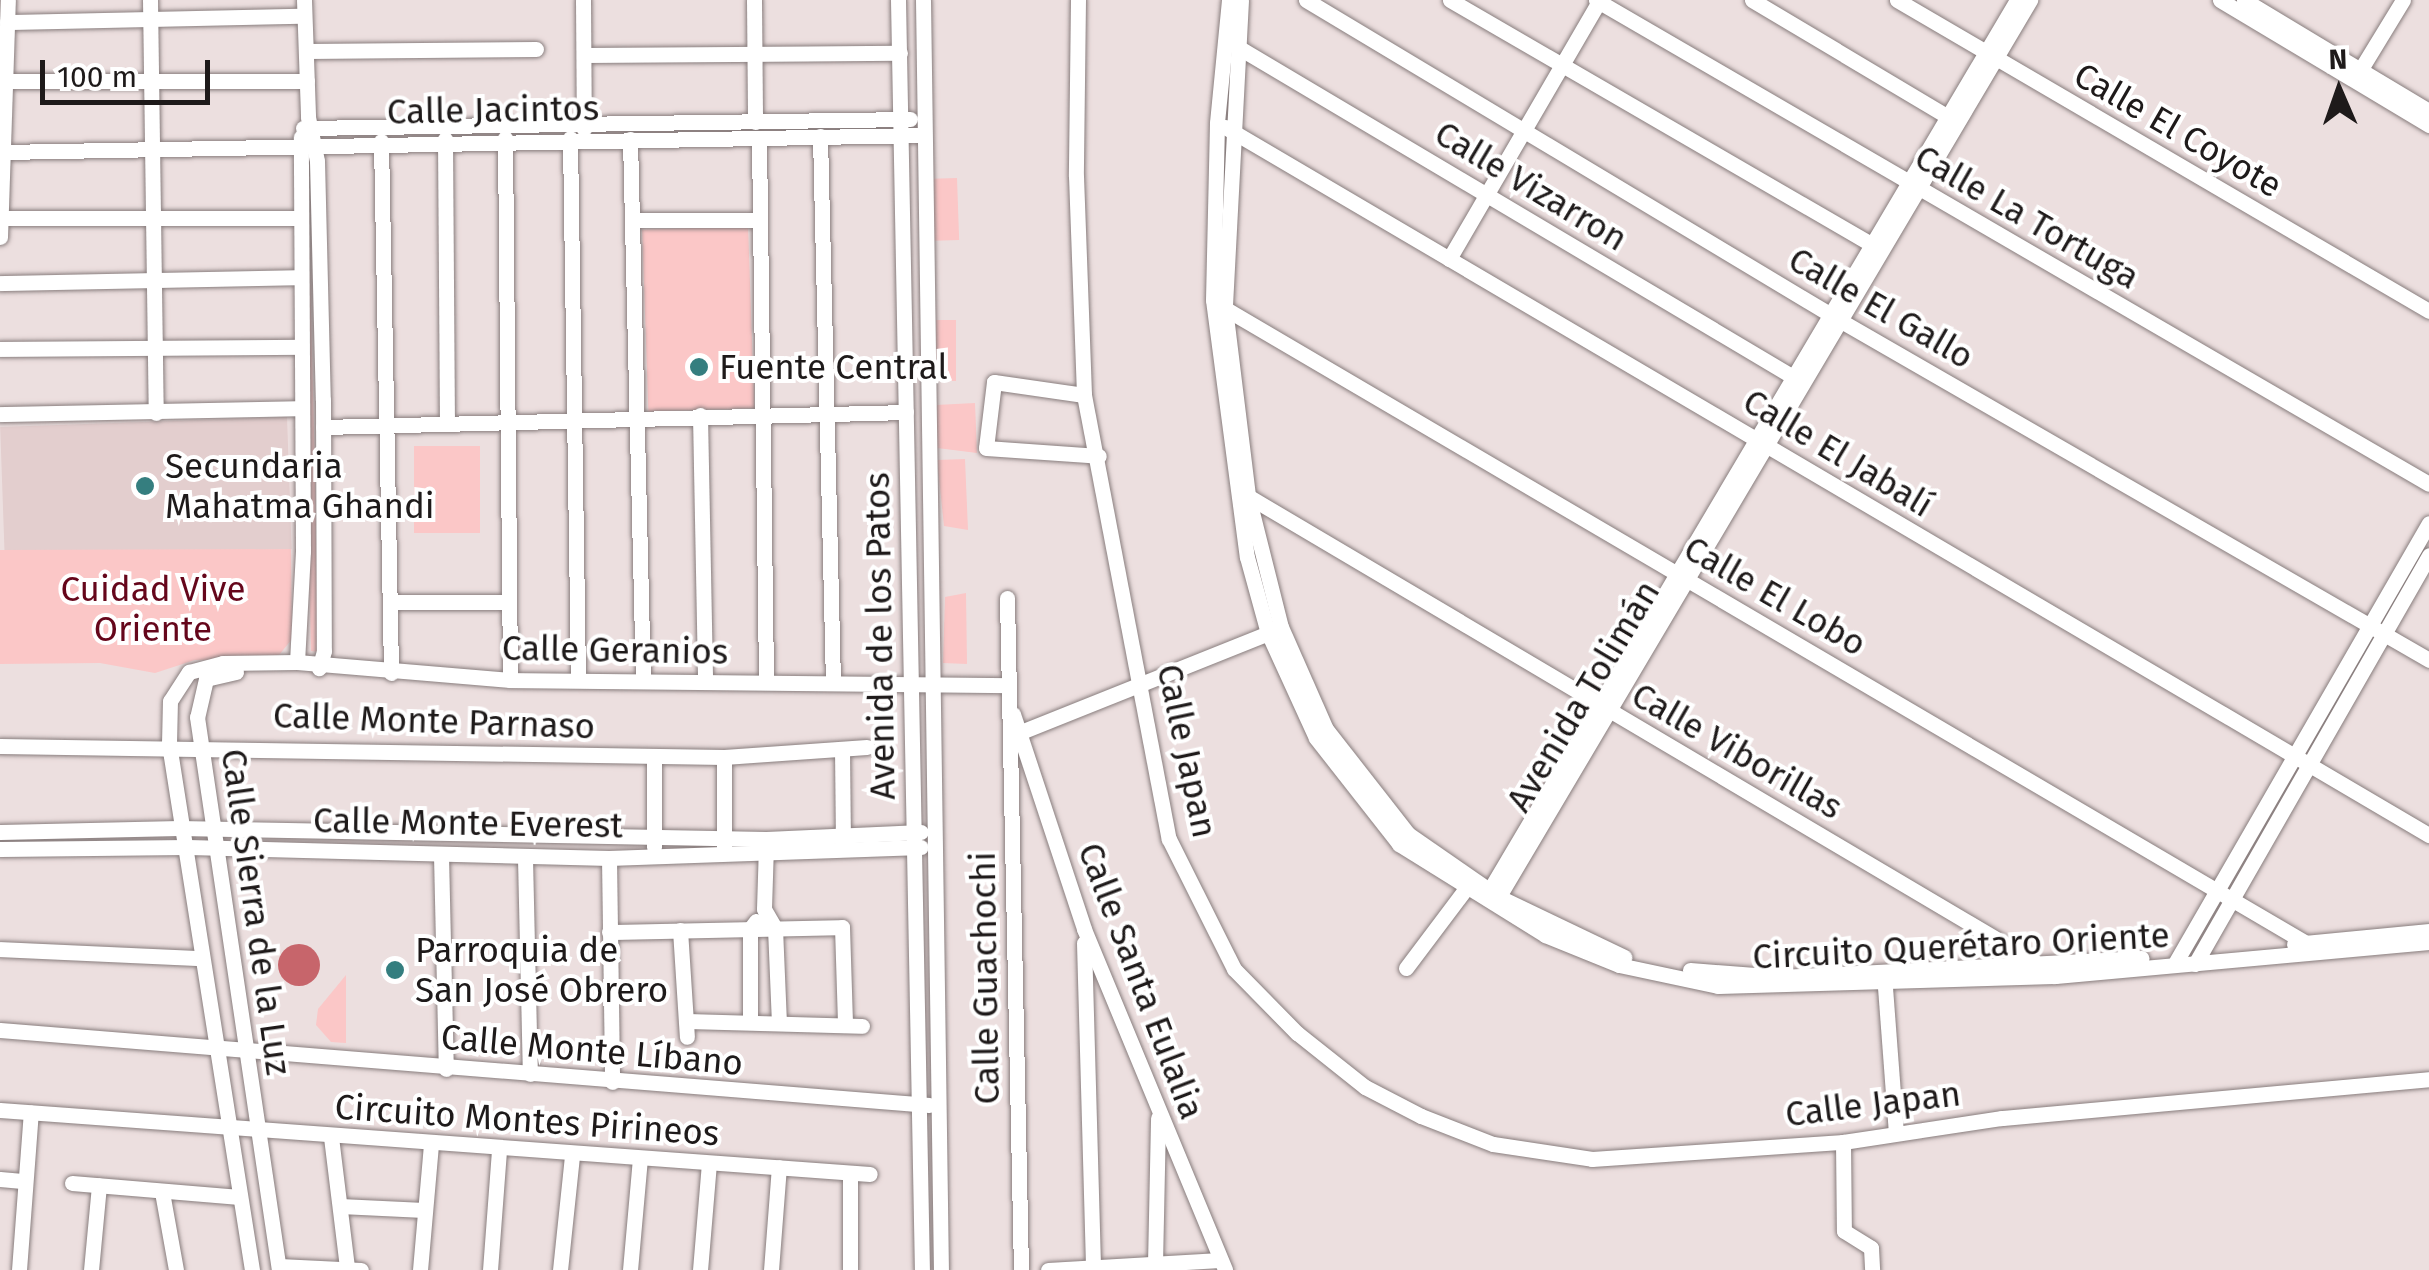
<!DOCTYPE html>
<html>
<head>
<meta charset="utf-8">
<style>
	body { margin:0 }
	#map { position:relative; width:2429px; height:1270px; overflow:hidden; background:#ecdfdf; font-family:"Fira Sans",sans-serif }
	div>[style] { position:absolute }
	.built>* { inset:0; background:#e3cece; transform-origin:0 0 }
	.green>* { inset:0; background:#fbc7c7; transform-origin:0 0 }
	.water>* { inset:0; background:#c7656b }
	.round { border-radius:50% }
	.roads { filter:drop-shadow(0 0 2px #887d7d) drop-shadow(0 0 2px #887d7d) }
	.minor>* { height:15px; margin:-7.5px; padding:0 7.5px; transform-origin:7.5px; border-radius:7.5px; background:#fff }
	.dots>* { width:28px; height:28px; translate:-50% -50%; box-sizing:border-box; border:5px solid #fff; border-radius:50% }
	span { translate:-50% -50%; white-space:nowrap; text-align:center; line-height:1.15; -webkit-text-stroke:8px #fff; paint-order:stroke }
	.street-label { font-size:35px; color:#1e1a1a }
	.poi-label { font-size:35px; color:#1e1a1a }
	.left { translate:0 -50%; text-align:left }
	.park-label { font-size:35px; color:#65061b }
	.north { position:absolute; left:2289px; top:40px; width:100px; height:100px; -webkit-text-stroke:8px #fff; paint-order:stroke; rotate:358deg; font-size:28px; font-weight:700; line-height:40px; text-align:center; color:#1e1a1a }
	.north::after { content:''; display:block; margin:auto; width:35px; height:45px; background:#1e1a1a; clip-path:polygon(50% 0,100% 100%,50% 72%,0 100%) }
	.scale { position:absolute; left:40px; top:60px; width:170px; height:45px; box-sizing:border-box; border:5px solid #1e1a1a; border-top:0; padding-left:12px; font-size:30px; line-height:35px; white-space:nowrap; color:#1e1a1a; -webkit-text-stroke:8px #fff; paint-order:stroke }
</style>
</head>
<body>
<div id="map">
	<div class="built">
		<i style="left:287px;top:417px;width:132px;height:287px;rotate:88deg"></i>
	</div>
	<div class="green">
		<i style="left:957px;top:178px;width:62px;height:25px;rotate:88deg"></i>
		<i style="clip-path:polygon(308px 191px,315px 472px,318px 652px,311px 651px,307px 472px)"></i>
		<i style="left:748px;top:226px;width:182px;height:106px;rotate:88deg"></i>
		<i style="left:936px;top:320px;width:20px;height:61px"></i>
		<i style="clip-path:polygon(975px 403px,977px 453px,937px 448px,936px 405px)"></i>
		<i style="left:414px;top:446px;width:66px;height:87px"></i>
		<i style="clip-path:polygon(965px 459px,968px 530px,944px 526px,937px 460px)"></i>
		<i style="clip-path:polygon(291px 549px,292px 639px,275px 660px,195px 660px,155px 673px,100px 663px,0 664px,0 550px)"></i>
		<i style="clip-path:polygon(966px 593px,967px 664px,943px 663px,945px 597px)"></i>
		<i style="clip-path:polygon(346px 975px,346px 1043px,331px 1042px,316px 1025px,318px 1009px)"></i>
	</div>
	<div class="water">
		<i class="round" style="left:278px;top:944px;width:42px;height:42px"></i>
	</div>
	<div class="roads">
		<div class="minor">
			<i style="left:150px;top:0;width:413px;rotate:89.2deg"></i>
			<i style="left:304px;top:0;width:117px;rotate:88deg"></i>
			<i style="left:308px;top:117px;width:45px;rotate:78.4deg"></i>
			<i style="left:317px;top:161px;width:239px;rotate:88.6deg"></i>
			<i style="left:323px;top:400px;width:251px;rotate:89.8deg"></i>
			<i style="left:324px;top:651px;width:18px;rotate:106deg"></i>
			<i style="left:583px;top:0;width:129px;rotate:89.6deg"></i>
			<i style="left:754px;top:0;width:122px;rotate:89.5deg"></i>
			<i style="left:898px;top:0;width:1270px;rotate:88.92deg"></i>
			<i style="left:923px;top:0;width:1270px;rotate:89.19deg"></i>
			<i style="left:1078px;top:0;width:176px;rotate:90.7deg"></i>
			<i style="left:1076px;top:176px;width:219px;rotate:87.9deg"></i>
			<i style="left:1084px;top:395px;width:452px;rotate:79.2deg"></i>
			<i style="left:1169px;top:839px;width:145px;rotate:63.4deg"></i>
			<i style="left:1234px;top:969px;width:90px;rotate:45.5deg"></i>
			<i style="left:1297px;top:1033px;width:87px;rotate:38.5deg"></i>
			<i style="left:1365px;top:1087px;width:63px;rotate:27.4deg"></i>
			<i style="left:1421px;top:1116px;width:77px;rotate:21.3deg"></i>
			<i style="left:1493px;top:1144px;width:100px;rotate:8.6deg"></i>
			<i style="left:1592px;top:1159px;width:252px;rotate:-3.9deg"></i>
			<i style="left:1843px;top:1142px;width:161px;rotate:-8.6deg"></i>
			<i style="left:2002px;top:1118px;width:429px;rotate:-5.2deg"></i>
			<i style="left:1229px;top:0;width:124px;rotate:95.6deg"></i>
			<i style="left:1217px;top:123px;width:177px;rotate:91.3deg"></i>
			<i style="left:1213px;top:300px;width:259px;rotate:82.5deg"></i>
			<i style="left:1247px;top:557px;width:79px;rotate:74.6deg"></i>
			<i style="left:1268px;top:633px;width:115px;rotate:65.4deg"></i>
			<i style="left:1316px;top:738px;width:135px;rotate:51.9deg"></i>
			<i style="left:1399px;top:844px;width:172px;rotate:31.9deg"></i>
			<i style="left:1545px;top:935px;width:80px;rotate:22.1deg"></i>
			<i style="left:1619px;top:965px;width:101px;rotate:12deg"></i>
			<i style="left:1718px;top:986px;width:337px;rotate:-1.7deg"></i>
			<i style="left:2055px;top:976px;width:376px;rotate:-5.2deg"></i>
			<i style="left:1241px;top:0;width:308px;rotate:93deg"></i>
			<i style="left:1225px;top:308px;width:189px;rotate:83deg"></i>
			<i style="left:1248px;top:496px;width:135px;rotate:75.9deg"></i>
			<i style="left:1281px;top:627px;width:111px;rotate:66.2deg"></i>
			<i style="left:1326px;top:729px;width:133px;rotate:52deg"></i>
			<i style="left:1408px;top:834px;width:111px;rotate:34.7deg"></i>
			<i style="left:1499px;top:897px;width:139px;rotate:25.6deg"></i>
			<i style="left:1306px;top:0;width:624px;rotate:30.96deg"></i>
			<i style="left:1841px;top:321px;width:679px;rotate:29.96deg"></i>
			<i style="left:1450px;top:0;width:497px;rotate:30.1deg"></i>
			<i style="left:1596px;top:0;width:963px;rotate:30.16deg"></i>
			<i style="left:1752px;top:0;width:236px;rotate:30.8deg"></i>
			<i style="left:1897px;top:0;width:616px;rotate:30.31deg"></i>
			<i style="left:2220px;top:0;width:244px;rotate:30.9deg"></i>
			<i style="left:2244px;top:0;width:216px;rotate:31deg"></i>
			<i style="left:7px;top:22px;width:297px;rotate:-1.2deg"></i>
			<i style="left:1231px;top:43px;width:662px;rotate:30.71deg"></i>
			<i style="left:306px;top:51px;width:230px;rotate:-0.5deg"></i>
			<i style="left:584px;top:55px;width:316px;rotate:-0.4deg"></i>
			<i style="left:2356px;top:77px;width:90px;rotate:-58.6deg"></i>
			<i style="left:5px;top:81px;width:302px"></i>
			<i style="left:1225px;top:127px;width:1397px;rotate:30.46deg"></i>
			<i style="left:303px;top:128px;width:607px;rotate:-0.85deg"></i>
			<i style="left:820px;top:136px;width:547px;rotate:88.64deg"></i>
			<i style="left:505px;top:138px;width:542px;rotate:89.47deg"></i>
			<i style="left:570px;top:138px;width:542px;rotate:89.15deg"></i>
			<i style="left:759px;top:138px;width:544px;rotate:89.26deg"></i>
			<i style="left:445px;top:139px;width:282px;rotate:89.6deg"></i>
			<i style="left:630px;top:139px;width:542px;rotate:88.63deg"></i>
			<i style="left:381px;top:141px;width:532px;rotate:88.92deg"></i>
			<i style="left:3px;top:152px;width:921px;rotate:-1.06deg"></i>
			<i style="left:1px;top:218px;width:300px"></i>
			<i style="left:632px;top:220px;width:128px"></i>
			<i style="left:0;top:237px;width:237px;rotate:-88.1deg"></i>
			<i style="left:1449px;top:259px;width:300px;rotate:-59.8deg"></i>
			<i style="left:0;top:283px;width:301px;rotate:-1.1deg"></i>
			<i style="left:1219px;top:305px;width:1260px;rotate:30.41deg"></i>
			<i style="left:0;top:349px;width:301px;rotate:-0.4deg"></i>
			<i style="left:1084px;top:395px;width:91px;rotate:-171.8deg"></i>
			<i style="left:994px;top:382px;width:66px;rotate:96.9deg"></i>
			<i style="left:986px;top:448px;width:113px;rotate:4deg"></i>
			<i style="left:0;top:414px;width:302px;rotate:-1.1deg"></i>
			<i style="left:700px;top:415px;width:266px;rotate:88.9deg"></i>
			<i style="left:323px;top:427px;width:583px;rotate:-1.47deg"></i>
			<i style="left:1246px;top:495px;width:917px;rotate:30.62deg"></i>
			<i style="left:1007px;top:598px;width:672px;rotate:88.81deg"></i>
			<i style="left:392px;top:602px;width:117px"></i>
			<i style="left:297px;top:662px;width:111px;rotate:-86.9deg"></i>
			<i style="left:303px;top:551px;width:414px;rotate:-90.3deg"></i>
			<i style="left:236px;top:672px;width:31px;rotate:167deg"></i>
			<i style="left:206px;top:679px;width:39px;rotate:103deg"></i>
			<i style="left:197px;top:717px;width:559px;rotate:81.57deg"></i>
			<i style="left:1013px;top:714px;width:226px;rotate:71.7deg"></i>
			<i style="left:1084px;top:929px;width:369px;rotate:67.5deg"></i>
			<i style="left:1011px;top:736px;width:288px;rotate:-21.8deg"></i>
			<i style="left:0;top:746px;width:724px;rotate:0.87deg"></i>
			<i style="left:724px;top:757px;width:143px;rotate:-4deg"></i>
			<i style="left:842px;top:749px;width:97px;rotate:89.4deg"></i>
			<i style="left:724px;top:757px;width:92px;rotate:90deg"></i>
			<i style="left:0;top:832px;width:179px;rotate:-1.3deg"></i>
			<i style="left:179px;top:828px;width:587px;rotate:1.07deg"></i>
			<i style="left:766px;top:839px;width:155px;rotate:-2.6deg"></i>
			<i style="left:766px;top:845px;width:64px;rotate:91.8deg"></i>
			<i style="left:764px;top:909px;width:22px;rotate:60deg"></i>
			<i style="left:775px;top:928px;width:95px;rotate:87.6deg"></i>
			<i style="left:654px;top:847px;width:91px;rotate:-90deg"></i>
			<i style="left:0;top:849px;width:188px;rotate:-0.6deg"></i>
			<i style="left:188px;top:847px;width:421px;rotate:1.5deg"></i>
			<i style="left:609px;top:858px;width:312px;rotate:-2deg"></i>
			<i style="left:441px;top:855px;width:214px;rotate:88.7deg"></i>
			<i style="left:525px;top:858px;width:216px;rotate:88.7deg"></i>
			<i style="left:609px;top:858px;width:224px;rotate:89.2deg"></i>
			<i style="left:1486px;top:896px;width:1042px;rotate:-59.35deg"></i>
			<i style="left:1495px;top:903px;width:1050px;rotate:-59.35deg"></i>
			<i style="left:680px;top:930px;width:107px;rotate:86.3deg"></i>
			<i style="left:609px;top:932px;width:233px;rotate:-1.2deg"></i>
			<i style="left:842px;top:927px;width:98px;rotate:88.2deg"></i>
			<i style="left:1084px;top:943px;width:326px;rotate:88.4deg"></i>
			<i style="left:2294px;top:944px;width:136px;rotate:-5.5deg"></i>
			<i style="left:0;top:949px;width:200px;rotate:2.6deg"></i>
			<i style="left:2195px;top:964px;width:471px;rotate:-60.2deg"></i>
			<i style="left:2174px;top:965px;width:510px;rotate:-60.02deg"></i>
			<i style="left:1406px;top:968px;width:106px;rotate:-53deg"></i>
			<i style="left:1690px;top:970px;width:91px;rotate:4.4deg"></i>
			<i style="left:1781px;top:977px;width:361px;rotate:-3deg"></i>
			<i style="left:1884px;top:974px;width:159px;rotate:85.7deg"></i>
			<i style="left:686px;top:1021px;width:176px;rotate:1.6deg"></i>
			<i style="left:750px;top:1022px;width:93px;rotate:-90deg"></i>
			<i style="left:750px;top:929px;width:10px;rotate:-53deg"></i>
			<i style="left:0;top:1030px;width:932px;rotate:4.62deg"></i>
			<i style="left:0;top:1110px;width:872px;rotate:4.21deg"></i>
			<i style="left:331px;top:1137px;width:132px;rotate:83deg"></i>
			<i style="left:1843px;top:1142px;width:89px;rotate:89.4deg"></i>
			<i style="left:1844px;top:1231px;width:32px;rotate:32deg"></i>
			<i style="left:1871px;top:1248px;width:22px;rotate:87deg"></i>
			<i style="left:850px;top:1174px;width:96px;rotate:90deg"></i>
			<i style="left:0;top:1179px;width:25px;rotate:5deg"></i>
			<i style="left:72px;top:1183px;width:168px;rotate:4.8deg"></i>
			<i style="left:162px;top:1192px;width:79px;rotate:79.8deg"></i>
			<i style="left:340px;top:1206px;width:84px;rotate:2.7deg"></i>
			<i style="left:1155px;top:1264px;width:146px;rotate:-88.8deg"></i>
			<i style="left:279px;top:1266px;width:82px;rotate:2.8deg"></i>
			<i style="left:19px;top:1270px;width:158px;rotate:-85.7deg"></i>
			<i style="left:91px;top:1270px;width:85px;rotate:-84.6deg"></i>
			<i style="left:252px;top:1270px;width:533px;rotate:-98.97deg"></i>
			<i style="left:169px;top:744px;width:43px;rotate:-88.7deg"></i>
			<i style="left:170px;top:701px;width:35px;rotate:-57deg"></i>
			<i style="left:189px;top:672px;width:35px;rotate:-15deg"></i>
			<i style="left:223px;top:663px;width:74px;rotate:-0.8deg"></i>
			<i style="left:297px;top:662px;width:214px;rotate:4.8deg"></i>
			<i style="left:510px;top:680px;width:497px;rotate:0.6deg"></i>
			<i style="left:420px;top:1270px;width:125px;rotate:-85deg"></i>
			<i style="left:490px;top:1270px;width:121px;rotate:-85.7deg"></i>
			<i style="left:560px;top:1270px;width:116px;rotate:-84deg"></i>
			<i style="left:630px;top:1270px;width:112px;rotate:-84.9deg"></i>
			<i style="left:700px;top:1270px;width:107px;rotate:-85.2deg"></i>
			<i style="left:771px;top:1270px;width:103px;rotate:-85.6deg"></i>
			<i style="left:1048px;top:1270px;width:172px;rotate:-3.3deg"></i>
		</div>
	</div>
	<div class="dots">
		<i style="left:699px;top:367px;background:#357e7f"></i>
		<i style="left:145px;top:486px;background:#357e7f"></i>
		<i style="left:395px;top:970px;background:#357e7f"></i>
	</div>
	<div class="street-label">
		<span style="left:493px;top:110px;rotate:-1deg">Calle Jacintos</span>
		<span style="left:2178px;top:130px;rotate:30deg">Calle El Coyote</span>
		<span style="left:1531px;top:186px;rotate:31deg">Calle Vizarron</span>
		<span style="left:2027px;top:217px;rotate:30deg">Calle La Tortuga</span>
		<span style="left:1881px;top:308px;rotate:30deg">Calle El Gallo</span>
		<span style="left:1838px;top:453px;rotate:31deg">Calle El Jabalí</span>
		<span style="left:1775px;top:596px;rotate:30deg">Calle El Lobo</span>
		<span style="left:880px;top:636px;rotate:-91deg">Avenida de los Patos</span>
		<span style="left:615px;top:650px;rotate:1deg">Calle Geranios</span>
		<span style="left:1583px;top:696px;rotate:-59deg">Avenida Tolimán</span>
		<span style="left:434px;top:721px;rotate:2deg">Calle Monte Parnaso</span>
		<span style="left:1187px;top:751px;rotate:78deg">Calle Japan</span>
		<span style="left:1737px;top:751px;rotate:30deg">Calle Viborillas</span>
		<span style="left:468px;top:823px;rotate:1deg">Calle Monte Everest</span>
		<span style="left:256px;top:912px;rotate:82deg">Calle Sierra de la Luz</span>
		<span style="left:1961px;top:946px;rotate:-3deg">Circuito Querétaro Oriente</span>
		<span style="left:985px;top:978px;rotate:-91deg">Calle Guachochi</span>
		<span style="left:1141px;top:981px;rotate:69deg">Calle Santa Eulalia</span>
		<span style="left:592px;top:1050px;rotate:5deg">Calle Monte Líbano</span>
		<span style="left:1873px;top:1104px;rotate:-7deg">Calle Japan</span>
		<span style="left:527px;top:1120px;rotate:4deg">Circuito Montes Pirineos</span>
	</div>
	<div class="poi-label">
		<span class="left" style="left:719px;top:367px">Fuente Central</span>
		<span class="left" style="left:165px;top:486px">Secundaria<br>Mahatma Ghandi</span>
		<span class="left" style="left:415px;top:970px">Parroquia de<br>San José Obrero</span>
	</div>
	<div class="park-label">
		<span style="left:153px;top:609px">Cuidad Vive<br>Oriente</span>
	</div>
	<div class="north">N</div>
	<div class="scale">100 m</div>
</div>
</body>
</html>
